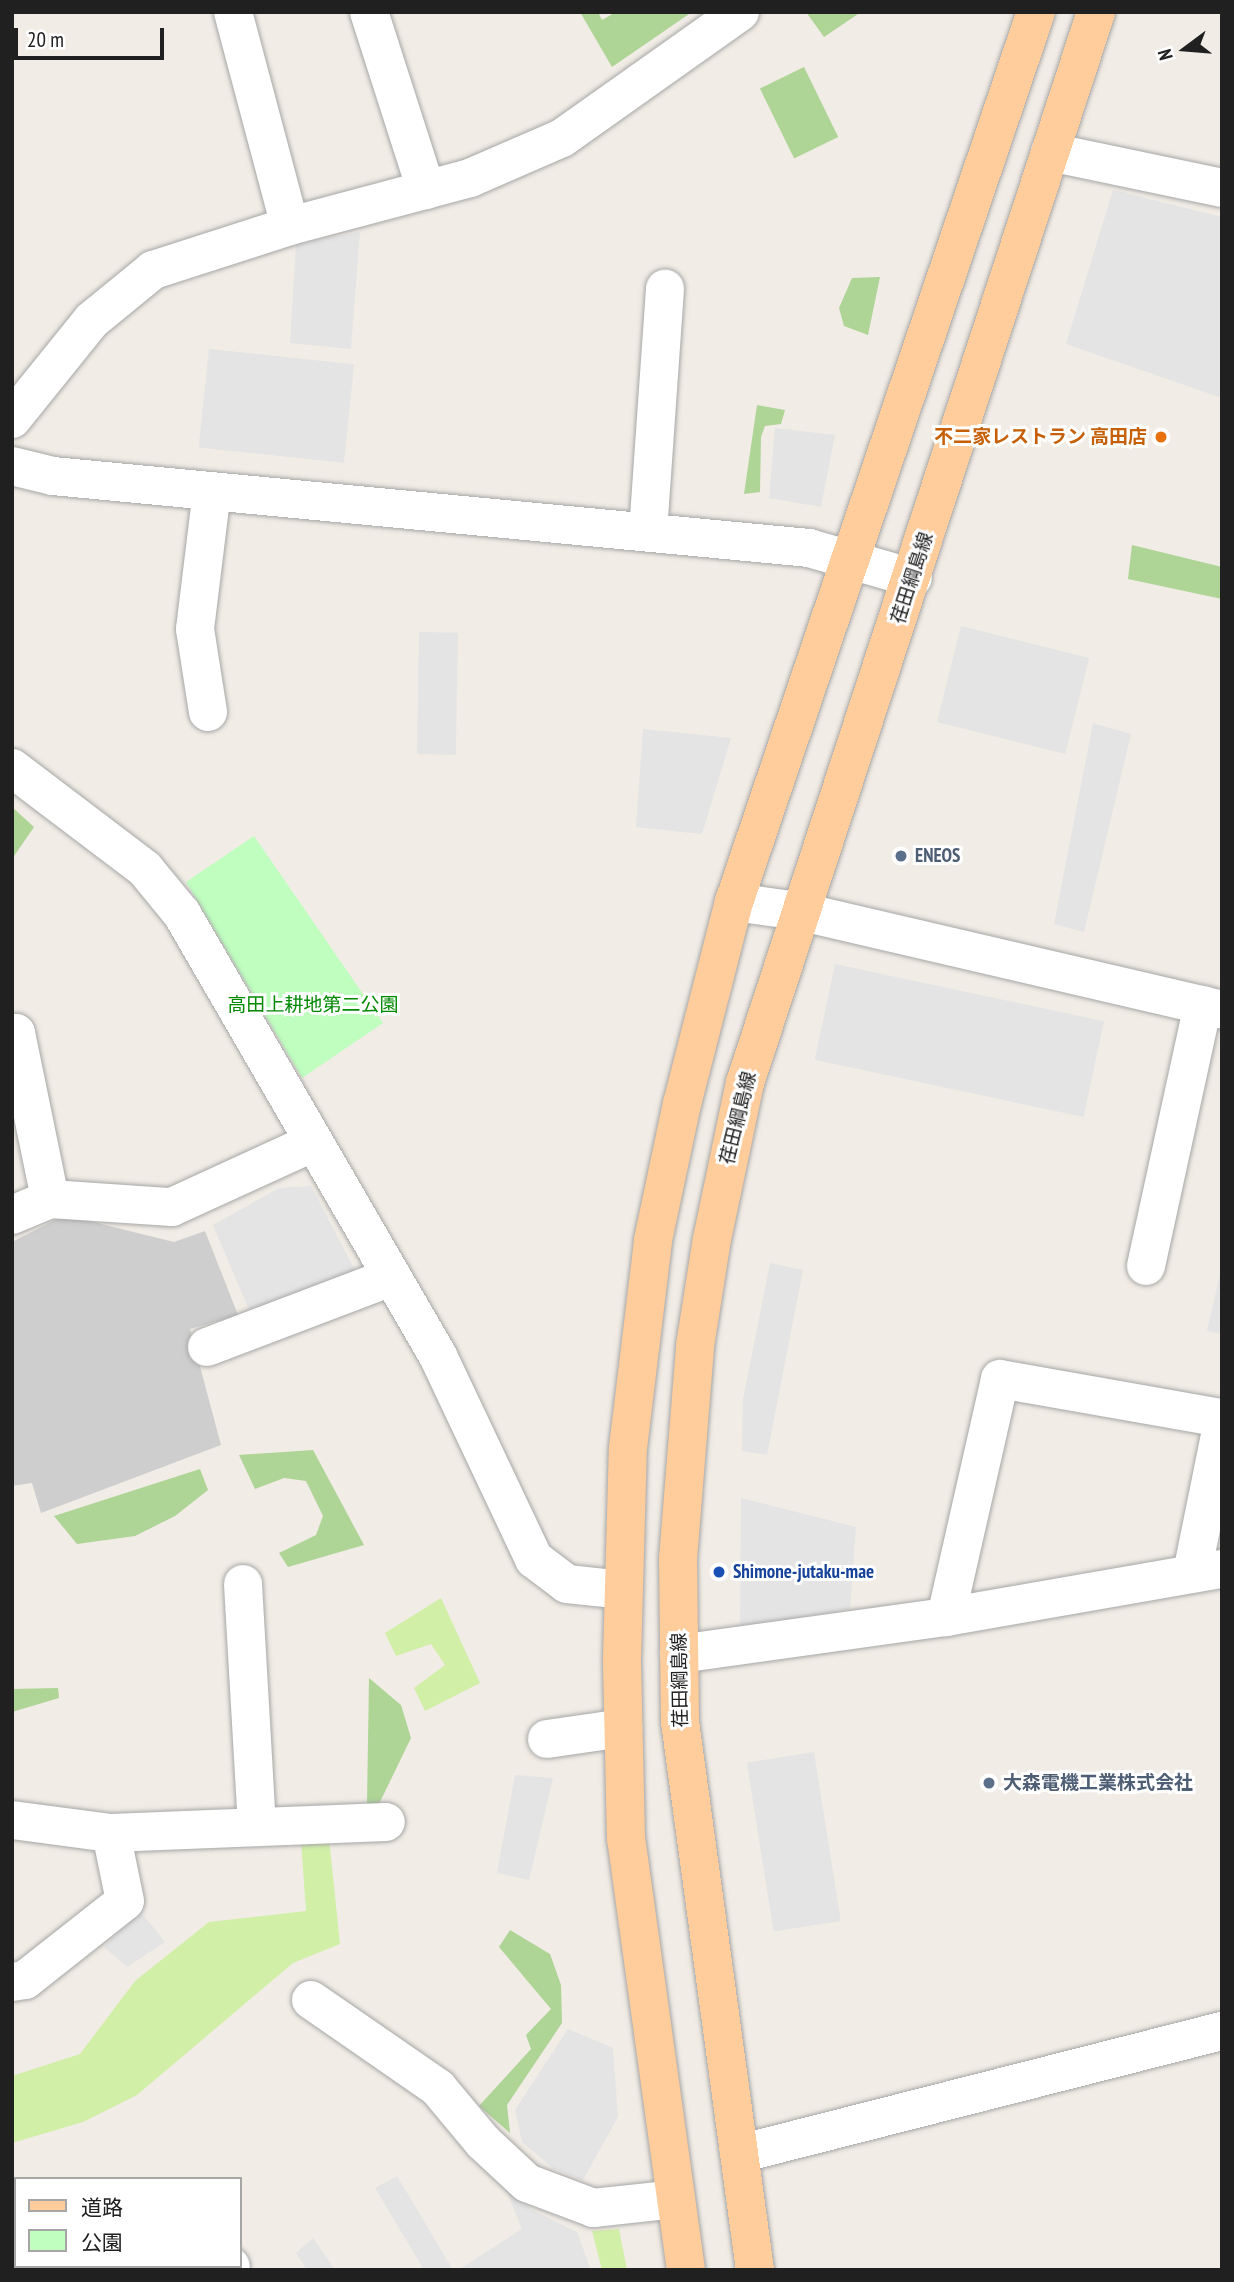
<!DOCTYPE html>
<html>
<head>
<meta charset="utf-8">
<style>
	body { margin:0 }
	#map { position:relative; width:1234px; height:2282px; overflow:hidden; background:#f1ece5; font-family:"PT Sans Narrow","Noto Sans JP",sans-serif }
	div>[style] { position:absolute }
	.religious>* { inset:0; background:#cecece }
	.grass>* { inset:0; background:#d1efa7 }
	.forest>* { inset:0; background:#aed496; transform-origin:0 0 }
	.park>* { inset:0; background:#bffebf }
	.parking>* { inset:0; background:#e4e4e4; transform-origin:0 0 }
	.roads { filter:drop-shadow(0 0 2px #a7a7a7) drop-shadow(0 0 2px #a7a7a7) }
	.minor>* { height:38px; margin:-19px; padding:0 19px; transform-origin:19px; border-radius:19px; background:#fff }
	.major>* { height:38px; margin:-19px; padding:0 19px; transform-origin:19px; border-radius:19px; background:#ffcc9c }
	.dots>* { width:19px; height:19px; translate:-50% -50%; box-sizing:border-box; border:4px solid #fff; border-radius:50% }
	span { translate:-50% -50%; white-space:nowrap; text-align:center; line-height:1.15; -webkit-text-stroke:6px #fff; paint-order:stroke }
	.food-label { font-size:19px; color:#c56008; font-weight:700 }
	.right { translate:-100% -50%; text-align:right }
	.street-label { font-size:19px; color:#202020 }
	.service-label { font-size:19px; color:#4e5e75; font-weight:700 }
	.left { translate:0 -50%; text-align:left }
	.park-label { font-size:19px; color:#028902 }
	.transit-label { font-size:19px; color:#164399; font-weight:700 }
	.frame { position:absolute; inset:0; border:14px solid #202020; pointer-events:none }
	.legend { position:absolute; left:14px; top:2177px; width:228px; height:91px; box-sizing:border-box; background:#fff; border:2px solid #a6a6a6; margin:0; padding:9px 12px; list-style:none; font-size:21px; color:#202020 }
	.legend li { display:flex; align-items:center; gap:14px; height:35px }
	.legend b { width:35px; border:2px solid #a6a6a6 }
	.north { position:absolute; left:1150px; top:14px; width:70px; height:70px; -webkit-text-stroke:5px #fff; paint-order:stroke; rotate:254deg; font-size:19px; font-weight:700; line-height:28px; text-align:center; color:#202020 }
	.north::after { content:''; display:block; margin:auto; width:24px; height:32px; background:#202020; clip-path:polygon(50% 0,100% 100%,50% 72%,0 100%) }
	.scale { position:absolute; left:14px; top:28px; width:150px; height:32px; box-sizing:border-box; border:4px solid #202020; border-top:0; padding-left:9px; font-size:21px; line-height:24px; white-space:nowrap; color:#202020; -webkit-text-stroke:5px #fff; paint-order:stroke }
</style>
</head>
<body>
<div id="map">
	<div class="religious">
		<i style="clip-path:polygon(65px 1215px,174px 1242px,205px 1231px,238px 1315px,190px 1329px,221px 1445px,41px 1513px,32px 1483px,12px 1486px,12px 1242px)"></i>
	</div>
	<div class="grass">
		<i style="clip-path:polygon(441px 1598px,480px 1683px,425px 1711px,414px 1688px,445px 1665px,431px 1644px,396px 1656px,385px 1633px)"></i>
		<i style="clip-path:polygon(329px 1838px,340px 1944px,293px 1963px,137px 2095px,83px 2122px,12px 2143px,12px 2076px,80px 2054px,135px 1981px,209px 1922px,306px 1911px,301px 1841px)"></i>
		<i style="clip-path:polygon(619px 2229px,627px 2270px,602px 2270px,592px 2231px)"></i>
	</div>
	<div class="forest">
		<i style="clip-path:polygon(580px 12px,598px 12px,602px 20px,616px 12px,692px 12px,612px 67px)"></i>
		<i style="clip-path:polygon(806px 12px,861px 12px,824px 37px)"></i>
		<i style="left:804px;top:67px;width:78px;height:49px;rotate:64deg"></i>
		<i style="clip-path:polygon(880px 277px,868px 335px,844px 326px,839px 308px,852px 278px)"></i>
		<i style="clip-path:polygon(757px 405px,785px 410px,781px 424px,765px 426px,761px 437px,760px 492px,744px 494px)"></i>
		<i style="clip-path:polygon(1132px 545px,1222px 567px,1222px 599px,1128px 579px)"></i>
		<i style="clip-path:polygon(12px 807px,34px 827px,12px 859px)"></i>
		<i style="clip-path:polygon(313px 1450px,364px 1545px,288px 1567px,279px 1553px,316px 1535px,323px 1516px,306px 1481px,284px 1478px,255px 1489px,239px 1455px)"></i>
		<i style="clip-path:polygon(200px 1469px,208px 1490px,175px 1516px,135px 1536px,77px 1544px,54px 1516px)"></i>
		<i style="clip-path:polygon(369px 1678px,401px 1705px,411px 1738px,379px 1804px,367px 1804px)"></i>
		<i style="clip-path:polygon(58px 1688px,59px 1698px,12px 1712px,12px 1689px)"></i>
		<i style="clip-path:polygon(510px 1930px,550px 1954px,561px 1985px,562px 2023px,507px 2105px,510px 2133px,479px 2106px,531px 2049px,526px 2035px,551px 2009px,499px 1947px)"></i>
	</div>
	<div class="park">
		<i style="clip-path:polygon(254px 836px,383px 1023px,302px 1078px,186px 882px)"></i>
	</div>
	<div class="parking">
		<i style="clip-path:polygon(1113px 190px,1222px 217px,1222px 398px,1066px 344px)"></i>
		<i style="clip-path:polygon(360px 232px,351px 349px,290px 343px,296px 244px)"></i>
		<i style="left:209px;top:349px;width:146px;height:99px;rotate:6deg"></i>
		<i style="clip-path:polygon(775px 428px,835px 435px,821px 507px,769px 498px)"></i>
		<i style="left:961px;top:626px;width:132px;height:99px;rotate:14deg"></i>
		<i style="left:419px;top:632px;width:39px;height:122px;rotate:1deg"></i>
		<i style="clip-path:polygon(1093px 723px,1131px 734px,1084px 932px,1054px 924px)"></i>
		<i style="clip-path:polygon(643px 729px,731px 738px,702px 834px,636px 827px)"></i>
		<i style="left:835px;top:964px;width:275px;height:98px;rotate:12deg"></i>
		<i style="clip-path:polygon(311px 1186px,356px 1272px,249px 1310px,213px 1225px,279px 1188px)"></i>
		<i style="clip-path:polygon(770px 1263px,803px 1270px,767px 1455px,742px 1451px,743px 1399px)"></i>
		<i style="clip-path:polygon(1222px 1265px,1222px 1334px,1207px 1331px)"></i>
		<i style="clip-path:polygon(741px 1498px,856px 1527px,850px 1609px,740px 1627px)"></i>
		<i style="left:814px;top:1752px;width:171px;height:68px;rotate:81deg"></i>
		<i style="clip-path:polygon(515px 1775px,553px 1778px,529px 1880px,497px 1873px)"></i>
		<i style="clip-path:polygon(140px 1911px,165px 1942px,127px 1967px,104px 1947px)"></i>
		<i style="clip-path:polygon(568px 2029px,613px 2048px,618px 2117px,583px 2180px,554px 2169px,522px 2142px,515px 2110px)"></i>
		<i style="clip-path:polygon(397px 2176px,453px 2270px,424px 2270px,375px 2188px)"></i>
		<i style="clip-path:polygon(506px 2189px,534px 2211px,577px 2232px,591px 2270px,458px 2270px,522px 2229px)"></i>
		<i style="clip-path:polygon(313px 2238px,335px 2270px,307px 2270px,296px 2253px)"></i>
	</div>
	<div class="roads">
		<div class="minor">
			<i style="left:233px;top:12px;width:221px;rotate:75.1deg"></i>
			<i style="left:369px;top:12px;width:187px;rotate:72.2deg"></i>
			<i style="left:1050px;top:152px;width:176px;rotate:11.8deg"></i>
			<i style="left:12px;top:419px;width:127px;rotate:-51.1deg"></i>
			<i style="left:92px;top:320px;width:79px;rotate:-39.3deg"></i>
			<i style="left:153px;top:270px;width:144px;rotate:-17.8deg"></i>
			<i style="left:290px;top:226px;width:186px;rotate:-14.9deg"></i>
			<i style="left:470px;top:178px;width:100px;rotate:-23.5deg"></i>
			<i style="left:562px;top:138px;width:218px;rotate:-35.3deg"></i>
			<i style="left:12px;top:466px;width:42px;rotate:13.7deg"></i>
			<i style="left:53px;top:476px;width:759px;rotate:5.44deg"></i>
			<i style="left:809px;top:548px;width:108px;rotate:16.1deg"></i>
			<i style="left:648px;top:532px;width:244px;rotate:-86deg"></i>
			<i style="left:208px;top:712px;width:84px;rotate:-98.9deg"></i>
			<i style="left:195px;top:629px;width:139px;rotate:-83deg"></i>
			<i style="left:12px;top:768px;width:167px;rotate:37.2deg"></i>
			<i style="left:145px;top:869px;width:58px;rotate:50.6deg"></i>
			<i style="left:182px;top:914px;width:511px;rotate:59.92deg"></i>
			<i style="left:438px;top:1356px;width:225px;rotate:64.7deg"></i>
			<i style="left:534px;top:1559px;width:41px;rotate:37.1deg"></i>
			<i style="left:567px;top:1584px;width:56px;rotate:6.1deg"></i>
			<i style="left:734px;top:902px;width:65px;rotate:8deg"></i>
			<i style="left:798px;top:911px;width:435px;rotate:13.1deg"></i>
			<i style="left:12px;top:1034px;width:4px;rotate:-14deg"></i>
			<i style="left:16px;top:1033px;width:169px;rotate:78.4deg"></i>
			<i style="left:12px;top:1215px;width:41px;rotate:-22.8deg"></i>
			<i style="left:50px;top:1199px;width:122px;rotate:3.8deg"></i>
			<i style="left:172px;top:1207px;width:154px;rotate:-24.6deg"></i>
			<i style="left:1146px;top:1266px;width:267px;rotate:-77.7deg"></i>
			<i style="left:207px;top:1347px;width:197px;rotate:-20.8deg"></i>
			<i style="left:1192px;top:1573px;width:151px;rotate:-78.5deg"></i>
			<i style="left:243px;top:1584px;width:242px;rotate:86.7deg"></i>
			<i style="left:946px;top:1617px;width:244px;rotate:-77.2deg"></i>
			<i style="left:1000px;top:1379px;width:225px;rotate:10deg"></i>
			<i style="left:679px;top:1654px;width:270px;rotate:-7.9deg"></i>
			<i style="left:946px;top:1617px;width:280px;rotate:-9.9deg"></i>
			<i style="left:547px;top:1739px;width:77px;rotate:-8.2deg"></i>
			<i style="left:12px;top:1820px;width:100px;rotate:7.5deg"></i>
			<i style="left:111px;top:1833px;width:275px;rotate:-2.3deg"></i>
			<i style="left:12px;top:1982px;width:13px;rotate:-9deg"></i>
			<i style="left:25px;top:1980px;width:127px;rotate:-38.3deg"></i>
			<i style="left:125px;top:1901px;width:69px;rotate:-101.6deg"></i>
			<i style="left:311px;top:2000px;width:155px;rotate:34.7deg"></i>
			<i style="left:438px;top:2088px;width:70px;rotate:50.2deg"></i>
			<i style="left:483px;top:2142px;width:60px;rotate:43deg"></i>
			<i style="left:527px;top:2183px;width:71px;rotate:20.7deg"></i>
			<i style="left:593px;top:2208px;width:83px;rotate:-6.2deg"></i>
			<i style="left:739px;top:2154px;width:498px;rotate:-14.3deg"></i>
			<i style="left:226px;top:2270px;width:6px;rotate:-39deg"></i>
		</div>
		<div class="major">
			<i style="left:686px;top:2270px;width:435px;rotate:-97.9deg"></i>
			<i style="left:626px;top:1839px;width:180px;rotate:-91.3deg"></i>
			<i style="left:622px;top:1659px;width:211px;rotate:-88.4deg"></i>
			<i style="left:628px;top:1448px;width:209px;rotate:-83.1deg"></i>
			<i style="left:653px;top:1240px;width:139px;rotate:-78deg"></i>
			<i style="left:682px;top:1104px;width:209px;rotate:-75.6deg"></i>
			<i style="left:734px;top:902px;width:940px;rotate:-71.26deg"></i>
			<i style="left:755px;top:2270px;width:553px;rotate:-97.79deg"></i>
			<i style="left:680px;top:1722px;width:163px;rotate:-90.7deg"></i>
			<i style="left:678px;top:1559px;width:214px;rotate:-85.4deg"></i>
			<i style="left:695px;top:1346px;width:108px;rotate:-81deg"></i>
			<i style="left:712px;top:1239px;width:159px;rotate:-78.1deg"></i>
			<i style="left:745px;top:1083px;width:1127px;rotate:-71.85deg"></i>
		</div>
	</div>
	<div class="dots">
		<i style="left:1161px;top:437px;background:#e8710a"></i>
		<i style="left:901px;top:856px;background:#5c6f8a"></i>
		<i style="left:719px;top:1572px;background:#1a4fb4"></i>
		<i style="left:989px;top:1783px;background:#5c6f8a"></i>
	</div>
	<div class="food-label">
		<span class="right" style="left:1147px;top:437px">不二家レストラン 高田店</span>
	</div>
	<div class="street-label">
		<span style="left:912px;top:578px;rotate:-72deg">荏田綱島線</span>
		<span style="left:738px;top:1118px;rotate:-76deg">荏田綱島線</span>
		<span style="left:680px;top:1680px;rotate:-91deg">荏田綱島線</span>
	</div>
	<div class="service-label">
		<span class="left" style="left:915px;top:856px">ENEOS</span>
		<span class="left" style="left:1003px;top:1783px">大森電機工業株式会社</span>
	</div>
	<div class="park-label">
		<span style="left:313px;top:1005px">高田上耕地第二公園</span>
	</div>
	<div class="transit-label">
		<span class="left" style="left:733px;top:1572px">Shimone-jutaku-mae</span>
	</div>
	<div class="frame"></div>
	<ul class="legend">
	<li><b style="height:9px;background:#ffcc9c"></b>道路</li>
	<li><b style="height:19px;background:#bffebf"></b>公園</li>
	</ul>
	<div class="north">N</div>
	<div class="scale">20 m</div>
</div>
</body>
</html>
